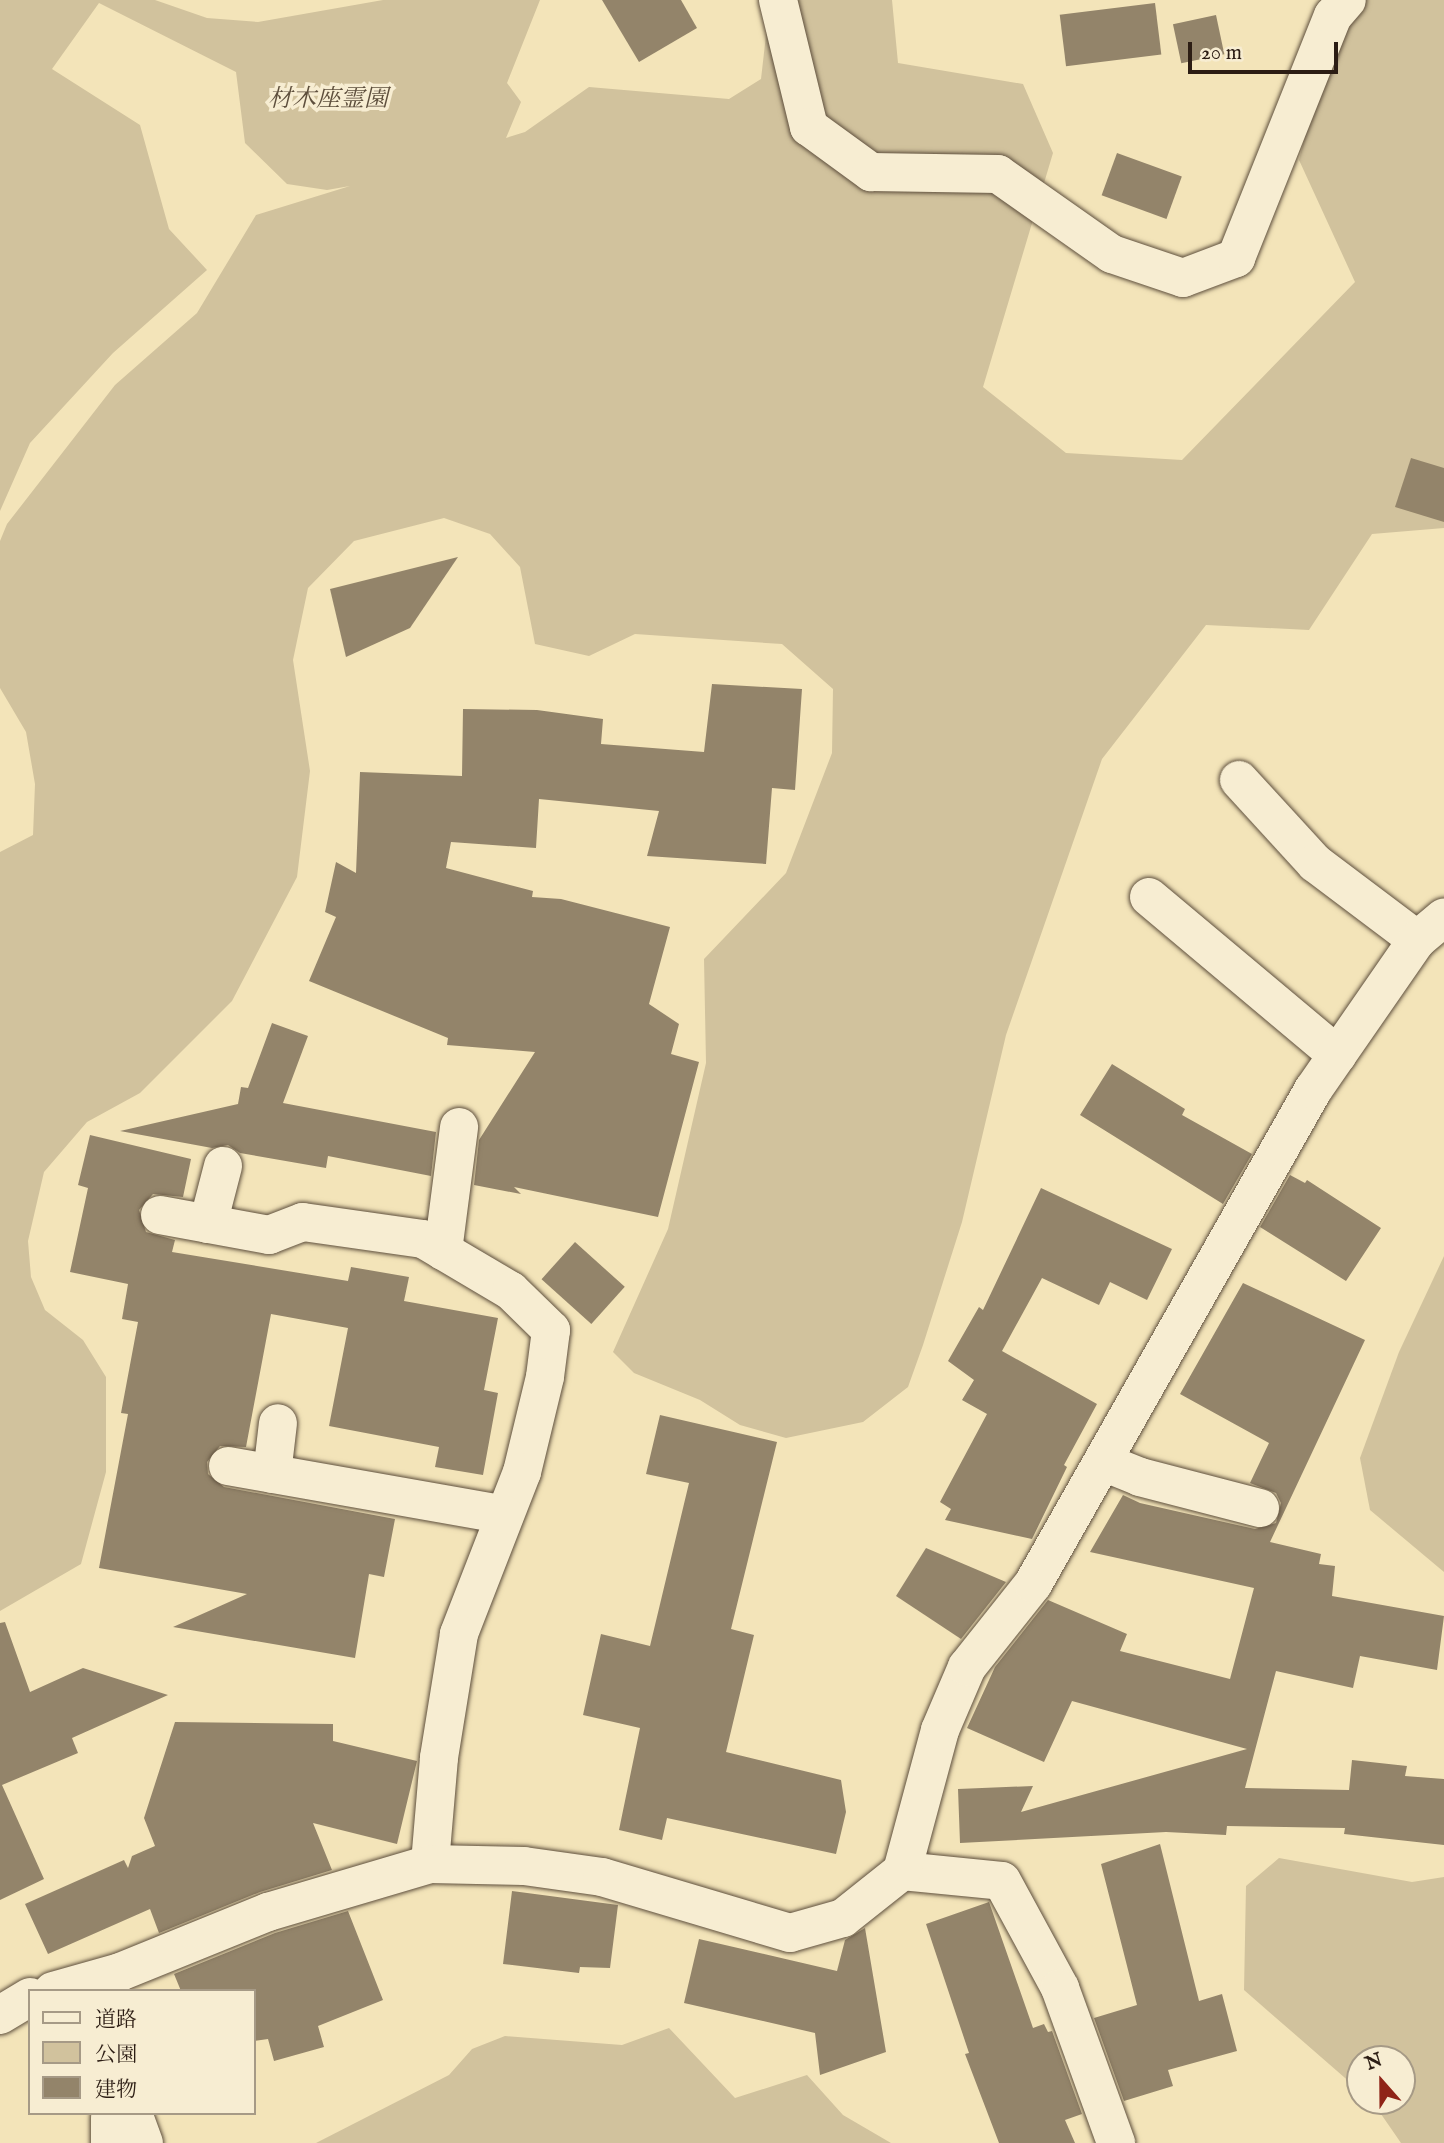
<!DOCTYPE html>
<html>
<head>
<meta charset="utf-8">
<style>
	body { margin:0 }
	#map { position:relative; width:1444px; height:2143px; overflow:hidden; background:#f3e4b9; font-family:"IM FELL English","Noto Serif JP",serif }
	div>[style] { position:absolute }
	.green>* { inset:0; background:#d1c29d }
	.building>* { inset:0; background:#93846a; transform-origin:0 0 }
	.roads { filter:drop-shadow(0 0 2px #5e4f3d) drop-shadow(0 0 2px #5e4f3d) }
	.minor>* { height:38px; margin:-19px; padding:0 19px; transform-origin:19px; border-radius:19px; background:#f7edd2 }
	span { translate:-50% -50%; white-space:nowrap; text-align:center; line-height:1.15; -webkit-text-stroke:7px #f7edd2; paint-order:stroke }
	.park-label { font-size:24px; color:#5e4f3d; font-style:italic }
	.legend { position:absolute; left:28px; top:1989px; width:228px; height:126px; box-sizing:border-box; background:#f7edd2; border:2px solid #a69a86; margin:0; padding:9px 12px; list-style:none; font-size:21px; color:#2c1d14 }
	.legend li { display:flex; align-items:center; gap:14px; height:35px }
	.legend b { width:35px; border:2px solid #a69a86 }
	.north { position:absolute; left:1346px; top:2045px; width:70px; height:70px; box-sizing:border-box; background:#f7edd2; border:2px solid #a69a86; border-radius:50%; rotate:339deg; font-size:19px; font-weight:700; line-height:28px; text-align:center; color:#2c1d14 }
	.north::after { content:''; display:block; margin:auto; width:24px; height:32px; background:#8f2418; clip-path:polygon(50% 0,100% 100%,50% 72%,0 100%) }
	.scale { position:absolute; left:1188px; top:42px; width:150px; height:32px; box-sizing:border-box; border:4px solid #2c1d14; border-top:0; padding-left:9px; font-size:21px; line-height:24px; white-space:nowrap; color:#2c1d14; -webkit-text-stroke:5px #f7edd2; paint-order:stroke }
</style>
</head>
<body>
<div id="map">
	<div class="green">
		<i style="clip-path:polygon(0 0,155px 0,207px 18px,258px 22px,383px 0,540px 0,507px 83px,521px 102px,506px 138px,525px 132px,589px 87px,729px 99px,761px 79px,770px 0,892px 0,898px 63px,1023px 84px,1053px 153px,983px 387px,1066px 453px,1182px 460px,1355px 282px,1299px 160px,1339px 0,1444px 0,1444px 528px,1372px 534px,1309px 630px,1206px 625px,1102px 759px,1006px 1035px,962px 1222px,923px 1345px,908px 1387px,863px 1422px,786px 1438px,740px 1425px,700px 1400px,634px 1373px,613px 1352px,668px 1229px,706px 1063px,704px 959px,786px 873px,832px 753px,833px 689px,782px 644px,635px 634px,589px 656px,535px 644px,520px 567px,490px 534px,444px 518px,354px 541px,308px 588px,293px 660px,310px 771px,297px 877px,232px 1001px,140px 1093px,87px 1122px,44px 1172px,28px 1241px,31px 1277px,45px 1310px,83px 1340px,106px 1377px,106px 1472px,81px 1564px,0 1611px,0 852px,33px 835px,35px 784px,26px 732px,0 688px,0 541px,7px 524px,115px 385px,197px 313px,256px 215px,350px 186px,327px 190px,287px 184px,245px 143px,236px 72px,99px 3px,52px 69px,140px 125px,169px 229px,207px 270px,113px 353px,30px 443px,0 511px)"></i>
		<i style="clip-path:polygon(1444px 1256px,1444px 1572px,1370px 1510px,1360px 1458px,1399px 1352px)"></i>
		<i style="clip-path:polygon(1279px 1858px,1412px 1882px,1444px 1877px,1444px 2143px,1401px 2143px,1372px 2101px,1402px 2101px,1402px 2059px,1360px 2059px,1360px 2091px,1244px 1990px,1246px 1886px)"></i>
		<i style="clip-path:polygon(669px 2028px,735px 2098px,807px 2075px,843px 2115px,891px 2143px,316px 2143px,449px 2075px,472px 2049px,505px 2036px,622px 2045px)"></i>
	</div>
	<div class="building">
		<i style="clip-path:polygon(602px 0,681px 0,697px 28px,639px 62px)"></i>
		<i style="left:1155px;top:3px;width:52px;height:96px;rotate:83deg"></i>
		<i style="left:1216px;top:15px;width:40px;height:44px;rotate:78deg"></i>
		<i style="left:1117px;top:153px;width:69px;height:45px;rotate:20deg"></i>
		<i style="clip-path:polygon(1411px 458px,1444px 468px,1444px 522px,1395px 507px)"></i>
		<i style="clip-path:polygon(458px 557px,410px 628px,346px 657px,330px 589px)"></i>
		<i style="clip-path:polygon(712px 684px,802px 689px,795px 790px,772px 788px,766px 864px,647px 856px,659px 811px,539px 799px,536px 848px,451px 842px,446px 868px,533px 891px,532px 897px,561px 899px,670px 927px,649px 1004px,679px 1024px,671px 1054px,699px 1062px,658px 1217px,514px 1187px,521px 1194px,474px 1185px,479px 1140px,535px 1052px,447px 1045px,448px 1038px,309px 981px,336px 917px,325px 912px,336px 862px,356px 873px,360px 772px,462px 776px,463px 709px,537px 710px,603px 719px,601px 744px,704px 752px)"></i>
		<i style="clip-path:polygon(272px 1023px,308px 1036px,283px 1103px,436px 1132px,431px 1176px,328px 1156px,326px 1168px,240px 1153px,228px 1145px,212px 1148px,120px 1131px,238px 1104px,241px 1087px,248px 1088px)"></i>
		<i style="clip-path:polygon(1112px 1064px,1185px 1109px,1182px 1115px,1252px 1154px,1223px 1204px,1080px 1115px)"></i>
		<i style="clip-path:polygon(90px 1135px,191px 1159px,183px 1197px,153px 1194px,139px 1210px,146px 1232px,175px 1240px,172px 1252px,348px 1281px,351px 1267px,409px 1277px,404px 1301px,498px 1318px,484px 1390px,498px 1393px,483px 1475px,435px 1467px,439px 1447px,329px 1426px,348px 1328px,271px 1314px,246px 1447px,220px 1446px,207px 1462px,208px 1474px,224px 1487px,395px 1519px,384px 1577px,369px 1574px,355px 1658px,173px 1627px,247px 1594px,99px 1568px,128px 1414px,121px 1413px,138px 1322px,122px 1319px,128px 1284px,70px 1272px,88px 1188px,78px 1185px)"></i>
		<i style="clip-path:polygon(1290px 1175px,1305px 1183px,1307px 1180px,1381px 1228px,1346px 1281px,1260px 1227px)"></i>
		<i style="clip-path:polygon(1041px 1188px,1172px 1249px,1147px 1300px,1110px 1282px,1099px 1305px,1042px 1278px,1002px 1351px,1097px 1404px,1064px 1465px,1067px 1467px,1032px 1539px,945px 1520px,951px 1509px,940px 1502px,987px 1414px,962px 1400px,974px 1380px,948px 1361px,979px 1307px,983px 1310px)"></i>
		<i style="left:575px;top:1242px;width:67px;height:50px;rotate:42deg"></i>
		<i style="clip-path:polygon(1243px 1283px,1365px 1340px,1270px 1542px,1321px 1554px,1319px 1564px,1335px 1566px,1332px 1596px,1444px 1616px,1437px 1670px,1360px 1656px,1353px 1688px,1276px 1671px,1245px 1788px,1349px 1790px,1352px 1760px,1407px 1766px,1405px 1776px,1444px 1779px,1444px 1845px,1344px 1834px,1345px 1828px,1227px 1826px,1226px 1835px,1166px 1832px,960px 1843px,958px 1789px,1033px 1786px,1021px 1812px,1247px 1749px,1072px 1701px,1044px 1762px,967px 1728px,995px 1667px,1048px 1600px,1127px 1634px,1120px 1651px,1230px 1679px,1254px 1588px,1090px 1552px,1123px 1495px,1140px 1503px,1255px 1529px,1276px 1523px,1281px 1503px,1276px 1493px,1250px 1483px,1269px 1443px,1180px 1394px)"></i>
		<i style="clip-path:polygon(660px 1415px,777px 1442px,731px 1629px,754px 1635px,726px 1752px,841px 1780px,846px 1812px,836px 1854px,667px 1818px,662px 1840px,619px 1830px,640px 1728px,583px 1715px,601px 1634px,650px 1646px,689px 1483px,646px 1474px)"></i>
		<i style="clip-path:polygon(926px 1548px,1006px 1582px,961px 1639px,896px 1596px)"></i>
		<i style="clip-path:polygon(5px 1622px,30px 1692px,83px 1668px,168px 1695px,72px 1738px,78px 1753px,2px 1785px,44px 1879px,0 1900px,0 1623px)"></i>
		<i style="clip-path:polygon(175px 1722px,333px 1724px,333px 1741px,417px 1761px,397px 1844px,313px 1823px,332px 1870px,260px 1892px,159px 1933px,150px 1909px,48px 1954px,25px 1904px,124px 1860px,128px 1868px,132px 1856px,155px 1846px,144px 1818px)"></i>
		<i style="clip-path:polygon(1160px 1844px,1199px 2001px,1222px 1994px,1237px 2051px,1168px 2070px,1173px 2086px,1124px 2101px,1094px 2018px,1137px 2005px,1101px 1864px)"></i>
		<i style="clip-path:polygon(512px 1891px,618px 1905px,610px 1968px,580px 1967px,579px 1973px,503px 1964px)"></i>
		<i style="clip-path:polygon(989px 1902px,1033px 2028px,1044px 2024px,1048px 2032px,1052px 2031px,1082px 2114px,1065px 2120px,1075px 2143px,999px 2143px,965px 2054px,969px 2053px,926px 1924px)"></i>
		<i style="clip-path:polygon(348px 1911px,383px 2000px,318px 2026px,324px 2047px,274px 2061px,268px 2039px,254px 2041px,254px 1991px,181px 1991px,174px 1974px,275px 1933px)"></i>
		<i style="clip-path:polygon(865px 1928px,886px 2052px,820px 2075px,815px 2033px,684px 2003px,699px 1939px,837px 1971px,845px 1940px)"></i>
	</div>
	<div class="roads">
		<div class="minor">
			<i style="left:778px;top:0;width:131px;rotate:76.3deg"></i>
			<i style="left:809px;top:127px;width:77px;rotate:36deg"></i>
			<i style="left:871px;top:172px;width:127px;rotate:0.9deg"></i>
			<i style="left:998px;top:174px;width:139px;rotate:35.1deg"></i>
			<i style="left:1112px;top:254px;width:75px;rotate:18.7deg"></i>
			<i style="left:1183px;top:278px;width:57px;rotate:-20.7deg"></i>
			<i style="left:1236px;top:258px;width:261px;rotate:-68.2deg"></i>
			<i style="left:1333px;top:16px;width:21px;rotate:-49deg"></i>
			<i style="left:1239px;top:780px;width:113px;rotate:47.5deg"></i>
			<i style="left:1315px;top:863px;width:128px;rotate:37deg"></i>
			<i style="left:1149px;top:897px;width:246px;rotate:40deg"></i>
			<i style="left:160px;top:1215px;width:111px;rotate:10.4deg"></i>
			<i style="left:269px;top:1235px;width:36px;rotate:-21deg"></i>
			<i style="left:303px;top:1222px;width:121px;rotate:8.1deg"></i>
			<i style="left:423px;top:1239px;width:102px;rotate:30.6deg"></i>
			<i style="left:511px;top:1291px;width:56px;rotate:44.3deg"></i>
			<i style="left:551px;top:1330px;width:47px;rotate:97.3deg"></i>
			<i style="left:545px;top:1377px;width:98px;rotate:103.6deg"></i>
			<i style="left:522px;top:1472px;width:174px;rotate:111.3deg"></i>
			<i style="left:459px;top:1634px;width:126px;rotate:99.2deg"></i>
			<i style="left:439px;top:1758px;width:106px;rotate:94.9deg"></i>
			<i style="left:208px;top:1224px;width:60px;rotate:-75.5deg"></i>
			<i style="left:443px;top:1251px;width:125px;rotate:-82.6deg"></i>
			<i style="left:1103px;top:1462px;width:40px;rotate:22deg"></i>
			<i style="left:1140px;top:1477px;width:124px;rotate:14.5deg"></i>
			<i style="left:228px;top:1466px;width:281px;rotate:10deg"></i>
			<i style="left:272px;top:1474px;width:51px;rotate:-83.3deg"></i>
			<i style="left:902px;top:1871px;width:100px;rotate:5.7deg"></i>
			<i style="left:1002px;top:1881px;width:122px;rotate:61.5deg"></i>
			<i style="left:1060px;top:1988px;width:165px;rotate:70.1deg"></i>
			<i style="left:53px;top:1991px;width:70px;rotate:-15.8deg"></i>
			<i style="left:120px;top:1972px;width:160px;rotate:-22.1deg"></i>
			<i style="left:268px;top:1912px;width:169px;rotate:-16.5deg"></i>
			<i style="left:430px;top:1864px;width:94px;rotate:1.2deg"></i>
			<i style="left:524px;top:1866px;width:79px;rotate:8deg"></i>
			<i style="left:602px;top:1877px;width:196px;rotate:16.6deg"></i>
			<i style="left:790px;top:1933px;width:55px;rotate:-15.8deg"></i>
			<i style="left:843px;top:1918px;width:75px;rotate:-38.5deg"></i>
			<i style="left:902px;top:1871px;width:146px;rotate:-74.9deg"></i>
			<i style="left:940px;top:1730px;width:69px;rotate:-66.8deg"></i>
			<i style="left:967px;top:1667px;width:106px;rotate:-51.5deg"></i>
			<i style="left:1033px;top:1584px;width:568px;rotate:-60.46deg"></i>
			<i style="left:1313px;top:1090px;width:183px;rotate:-55.3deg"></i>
			<i style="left:1417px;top:940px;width:35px;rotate:-40deg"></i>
			<i style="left:0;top:2015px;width:35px;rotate:-31deg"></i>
			<i style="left:133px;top:2113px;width:32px;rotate:70deg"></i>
			<i style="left:110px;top:2143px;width:24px;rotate:-90deg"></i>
			<i style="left:110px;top:2119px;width:12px;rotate:-31deg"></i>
		</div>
	</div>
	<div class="park-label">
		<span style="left:328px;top:100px">材木座霊園</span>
	</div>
	<ul class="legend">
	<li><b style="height:9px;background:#f7edd2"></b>道路</li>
	<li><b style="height:19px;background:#d1c29d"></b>公園</li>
	<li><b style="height:19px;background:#93846a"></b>建物</li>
	</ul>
	<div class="north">N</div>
	<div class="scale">20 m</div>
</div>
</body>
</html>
